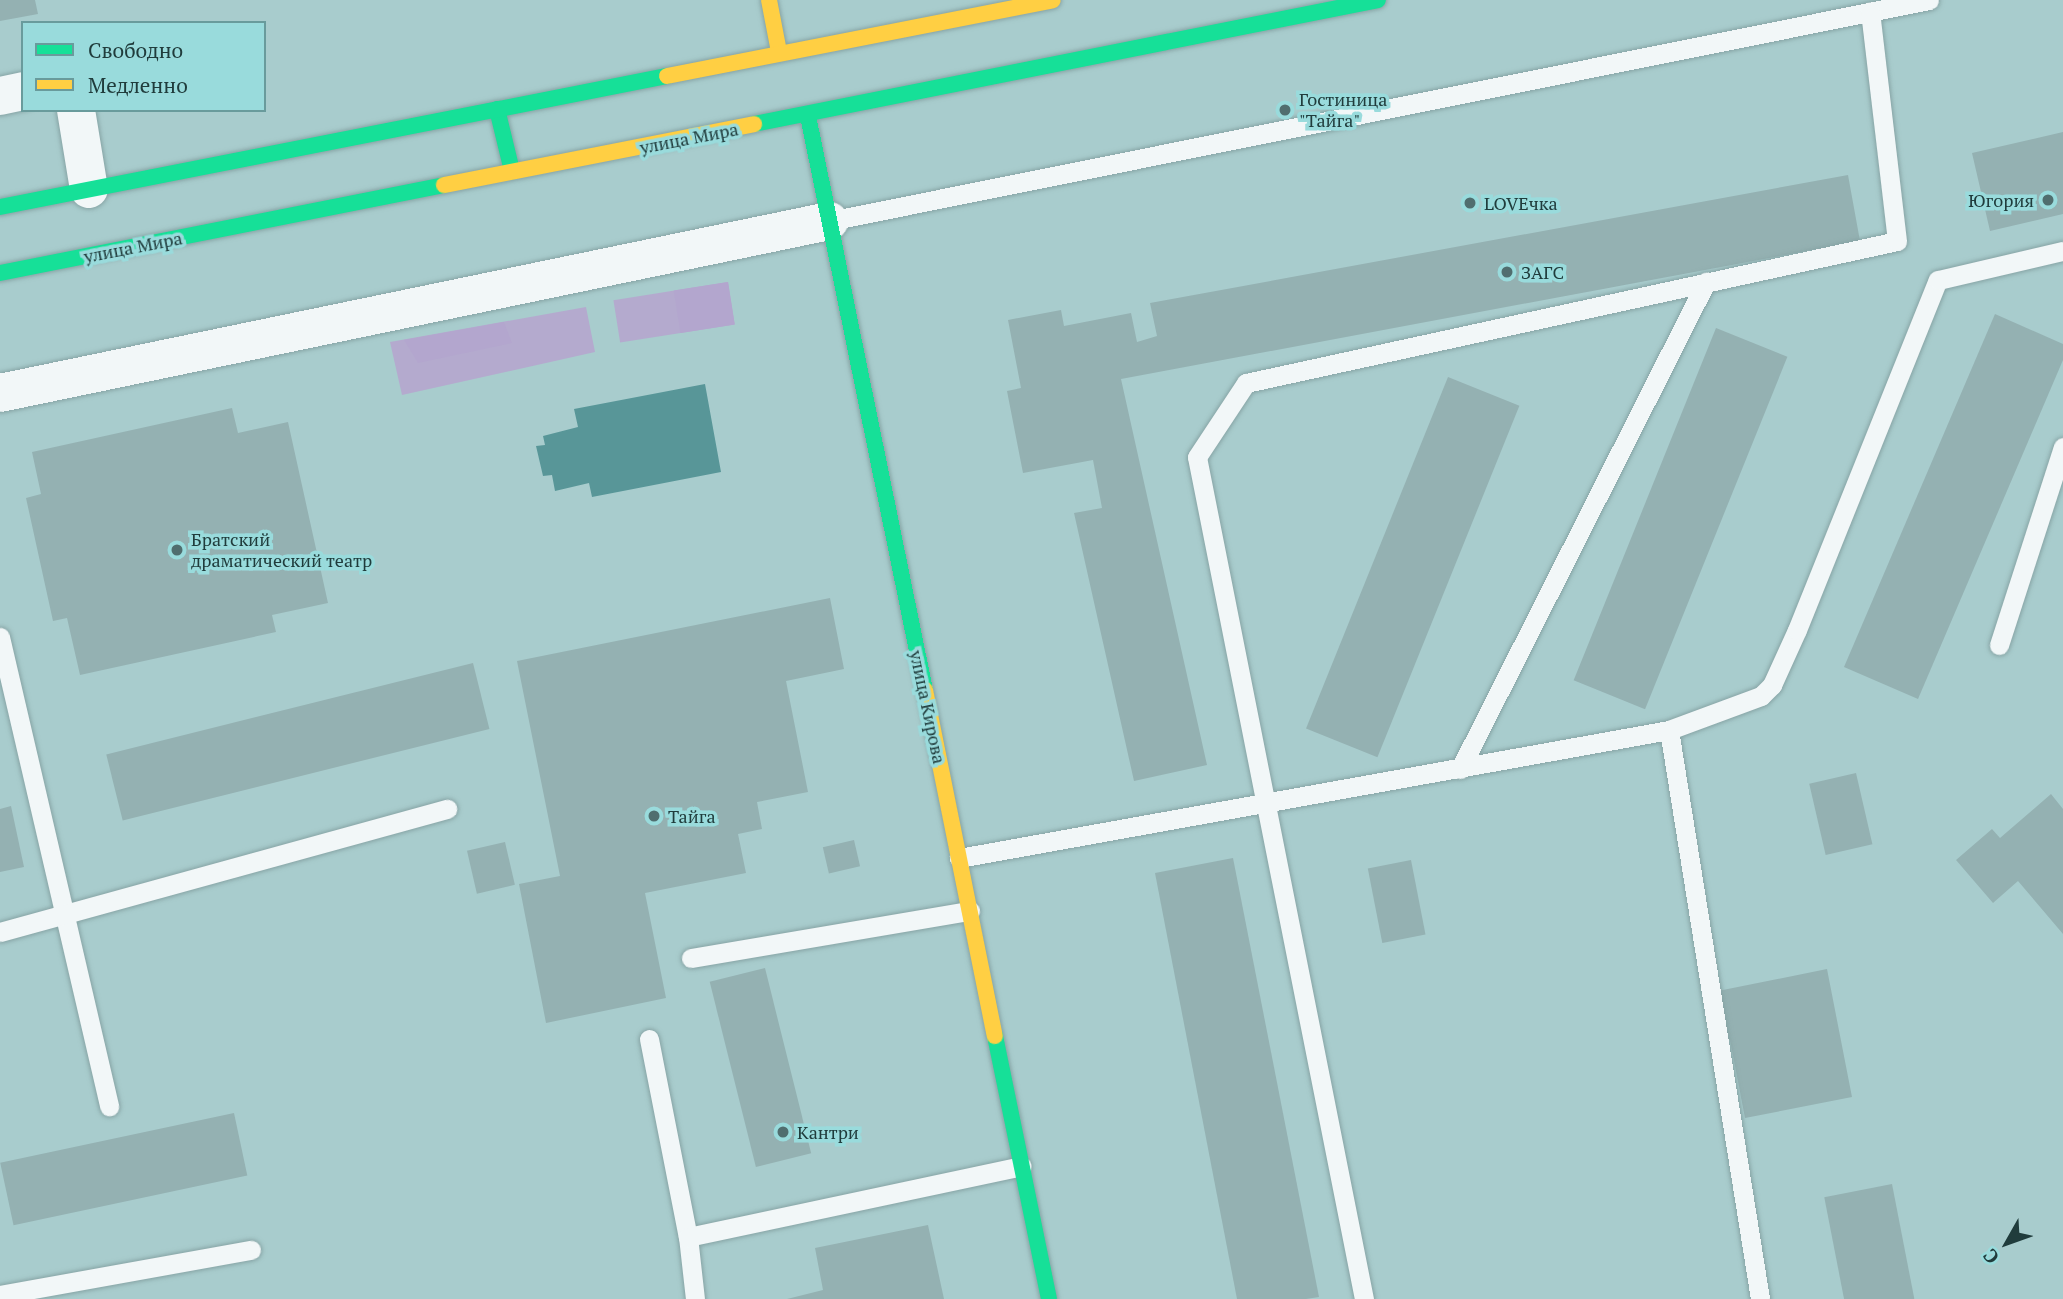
<!DOCTYPE html>
<html>
<head>
<meta charset="utf-8">
<style>
	body { margin:0 }
	#map { position:relative; width:2063px; height:1299px; overflow:hidden; background:#a8cccd; font-family:"PT Serif",serif }
	div>[style] { position:absolute }
	.green>* { inset:0; background:#b4aace; transform-origin:0 0 }
	.forest>* { inset:0; background:#b3a6ce; transform-origin:0 0 }
	.water>* { inset:0; background:#589698 }
	.building>* { inset:0; background:#94b1b2; transform-origin:0 0 }
	.roads { filter:drop-shadow(0 0 2px #87a4a5) drop-shadow(0 0 2px #87a4a5) }
	.lane>* { height:19px; margin:-9.5px; padding:0 9.5px; transform-origin:9.5px; border-radius:9.5px; background:#f2f7f8 }
	.street>* { height:38px; margin:-19px; padding:0 19px; transform-origin:19px; border-radius:19px; background:#f2f7f8 }
	.fast>* { height:16px; margin:-8px; padding:0 8px; transform-origin:8px; border-radius:8px; background:#16e098 }
	.slow>* { height:16px; margin:-8px; padding:0 8px; transform-origin:8px; border-radius:8px; background:#ffcf43 }
	.dots>* { width:19px; height:19px; translate:-50% -50%; box-sizing:border-box; border:4px solid #99dbdc; border-radius:50% }
	span { translate:-50% -50%; white-space:nowrap; text-align:center; line-height:1.15; -webkit-text-stroke:7px #99dbdc; paint-order:stroke }
	.poi-label { font-size:18px; color:#203c3c }
	.left { translate:0 -50%; text-align:left }
	.right { translate:-100% -50%; text-align:right }
	.street-label { font-size:18px; color:#203c3c }
	.legend { position:absolute; left:21px; top:21px; width:245px; height:91px; box-sizing:border-box; background:#99dbdc; border:2px solid #699b9c; margin:0; padding:9px 12px; list-style:none; font-size:21px; color:#203c3c }
	.legend li { display:flex; align-items:center; gap:14px; height:35px }
	.legend b { width:35px; border:2px solid #699b9c }
	.north { position:absolute; left:1972px; top:1208px; width:70px; height:70px; -webkit-text-stroke:5px #99dbdc; paint-order:stroke; rotate:230deg; font-size:19px; font-weight:700; line-height:28px; text-align:center; color:#203c3c }
	.north::after { content:''; display:block; margin:auto; width:24px; height:32px; background:#203c3c; clip-path:polygon(50% 0,100% 100%,50% 72%,0 100%) }
</style>
</head>
<body>
<div id="map">
	<div class="green">
		<i style="left:728px;top:282px;width:43px;height:116px;rotate:81deg"></i>
		<i style="clip-path:polygon(586px 307px,595px 352px,402px 395px,390px 342px)"></i>
	</div>
	<div class="forest">
		<i style="left:728px;top:282px;width:43px;height:55px;rotate:81deg"></i>
		<i style="clip-path:polygon(504px 322px,512px 343px,418px 363px,404px 340px)"></i>
	</div>
	<div class="water">
		<i style="clip-path:polygon(705px 384px,721px 472px,592px 497px,589px 483px,555px 491px,552px 475px,543px 476px,536px 446px,545px 445px,543px 436px,578px 427px,574px 409px)"></i>
	</div>
	<div class="building">
		<i style="clip-path:polygon(0 0,35px 0,38px 14px,0 21px)"></i>
		<i style="clip-path:polygon(2063px 132px,2063px 214px,1990px 231px,1972px 153px)"></i>
		<i style="clip-path:polygon(1848px 175px,1860px 241px,1121px 379px,1207px 765px,1134px 781px,1074px 513px,1102px 508px,1093px 460px,1023px 473px,1007px 391px,1021px 388px,1008px 320px,1061px 310px,1064px 326px,1131px 313px,1137px 342px,1157px 336px,1150px 303px)"></i>
		<i style="clip-path:polygon(1995px 314px,2063px 344px,2063px 360px,1918px 699px,1844px 667px)"></i>
		<i style="left:1716px;top:328px;width:77px;height:380px;rotate:22deg"></i>
		<i style="left:1448px;top:377px;width:77px;height:379px;rotate:22deg"></i>
		<i style="clip-path:polygon(232px 408px,238px 433px,288px 422px,328px 603px,272px 615px,276px 632px,80px 675px,67px 618px,53px 621px,26px 498px,41px 494px,32px 452px)"></i>
		<i style="clip-path:polygon(830px 598px,844px 669px,786px 681px,808px 792px,757px 802px,762px 829px,738px 834px,746px 873px,645px 893px,666px 998px,546px 1023px,519px 884px,560px 876px,517px 661px)"></i>
		<i style="left:473px;top:663px;width:68px;height:378px;rotate:76deg"></i>
		<i style="left:1856px;top:773px;width:73px;height:48px;rotate:77deg"></i>
		<i style="clip-path:polygon(2051px 794px,2063px 809px,2063px 934px,2018px 881px,1993px 903px,1956px 860px,1992px 829px,2000px 838px)"></i>
		<i style="clip-path:polygon(11px 806px,24px 867px,0 872px,0 809px)"></i>
		<i style="left:854px;top:840px;width:27px;height:32px;rotate:77deg"></i>
		<i style="left:505px;top:842px;width:44px;height:39px;rotate:77deg"></i>
		<i style="clip-path:polygon(1233px 858px,1319px 1297px,1306px 1299px,1237px 1299px,1155px 873px)"></i>
		<i style="left:1411px;top:860px;width:76px;height:44px;rotate:79deg"></i>
		<i style="left:765px;top:968px;width:191px;height:57px;rotate:76deg"></i>
		<i style="clip-path:polygon(1827px 969px,1852px 1097px,1745px 1118px,1730px 1040px,1713px 1044px,1703px 994px)"></i>
		<i style="left:234px;top:1113px;width:64px;height:239px;rotate:78deg"></i>
		<i style="left:1892px;top:1184px;width:117px;height:69px;rotate:79deg"></i>
		<i style="clip-path:polygon(928px 1225px,944px 1299px,787px 1299px,823px 1290px,815px 1248px)"></i>
	</div>
	<div class="roads">
		<div class="lane">
			<i style="left:829px;top:221px;width:1122px;rotate:-11.36deg"></i>
			<i style="left:0;top:637px;width:482px;rotate:76.9deg"></i>
			<i style="left:1999px;top:645px;width:208px;rotate:-72.1deg"></i>
			<i style="left:1669px;top:730px;width:576px;rotate:80.91deg"></i>
			<i style="left:1460px;top:769px;width:546px;rotate:-63.2deg"></i>
			<i style="left:959px;top:858px;width:721px;rotate:-10.22deg"></i>
			<i style="left:1669px;top:730px;width:98px;rotate:-20.3deg"></i>
			<i style="left:1761px;top:696px;width:16px;rotate:-45deg"></i>
			<i style="left:1772px;top:685px;width:60px;rotate:-65.6deg"></i>
			<i style="left:1797px;top:630px;width:377px;rotate:-68.1deg"></i>
			<i style="left:1938px;top:280px;width:128px;rotate:-13.1deg"></i>
			<i style="left:0;top:932px;width:464px;rotate:-15.4deg"></i>
			<i style="left:691px;top:958px;width:283px;rotate:-9.6deg"></i>
			<i style="left:649px;top:1039px;width:202px;rotate:78.9deg"></i>
			<i style="left:0;top:1295px;width:255px;rotate:-10.2deg"></i>
			<i style="left:695px;top:1299px;width:62px;rotate:-96.4deg"></i>
			<i style="left:688px;top:1237px;width:341px;rotate:-12deg"></i>
			<i style="left:1364px;top:1299px;width:858px;rotate:-101.22deg"></i>
			<i style="left:1197px;top:457px;width:89px;rotate:-56.5deg"></i>
			<i style="left:1246px;top:383px;width:666px;rotate:-12.3deg"></i>
			<i style="left:1897px;top:241px;width:231px;rotate:-96.7deg"></i>
		</div>
		<div class="street">
			<i style="left:0;top:96px;width:24px;rotate:-12deg"></i>
			<i style="left:76px;top:110px;width:80px;rotate:80.7deg"></i>
			<i style="left:0;top:393px;width:847px;rotate:-11.72deg"></i>
		</div>
		<div class="fast">
			<i style="left:497px;top:109px;width:64px;rotate:76.4deg"></i>
			<i style="left:808px;top:116px;width:586px;rotate:78.48deg"></i>
			<i style="left:754px;top:124px;width:636px;rotate:-11.24deg"></i>
			<i style="left:0;top:207px;width:680px;rotate:-11.11deg"></i>
			<i style="left:0;top:273px;width:453px;rotate:-11.2deg"></i>
			<i style="left:995px;top:1036px;width:268px;rotate:78.4deg"></i>
		</div>
		<div class="slow">
			<i style="left:769px;top:0;width:53px;rotate:79.1deg"></i>
			<i style="left:667px;top:76px;width:393px;rotate:-11.1deg"></i>
			<i style="left:444px;top:185px;width:316px;rotate:-11.1deg"></i>
			<i style="left:925px;top:690px;width:353px;rotate:78.6deg"></i>
		</div>
	</div>
	<div class="dots">
		<i style="left:1285px;top:110px;background:#506e6f"></i>
		<i style="left:2048px;top:200px;background:#506e6f"></i>
		<i style="left:1470px;top:203px;background:#506e6f"></i>
		<i style="left:1507px;top:272px;background:#506e6f"></i>
		<i style="left:177px;top:550px;background:#506e6f"></i>
		<i style="left:654px;top:816px;background:#506e6f"></i>
		<i style="left:783px;top:1132px;background:#506e6f"></i>
	</div>
	<div class="poi-label">
		<span class="left" style="left:1299px;top:110px">Гостиница<br>"Тайга"</span>
		<span class="right" style="left:2034px;top:200px">Югория</span>
		<span class="left" style="left:1484px;top:203px">LOVEчка</span>
		<span class="left" style="left:1521px;top:272px">ЗАГС</span>
		<span class="left" style="left:191px;top:550px">Братский<br>драматический театр</span>
		<span class="left" style="left:668px;top:816px">Тайга</span>
		<span class="left" style="left:797px;top:1132px">Кантри</span>
	</div>
	<div class="street-label">
		<span style="left:689px;top:138px;rotate:-11deg">улица Мира</span>
		<span style="left:133px;top:247px;rotate:-11deg">улица Мира</span>
		<span style="left:928px;top:707px;rotate:78deg">улица Кирова</span>
	</div>
	<ul class="legend">
	<li><b style="height:9px;background:#16e098"></b>Свободно</li>
	<li><b style="height:9px;background:#ffcf43"></b>Медленно</li>
	</ul>
	<div class="north">С</div>
</div>
</body>
</html>
